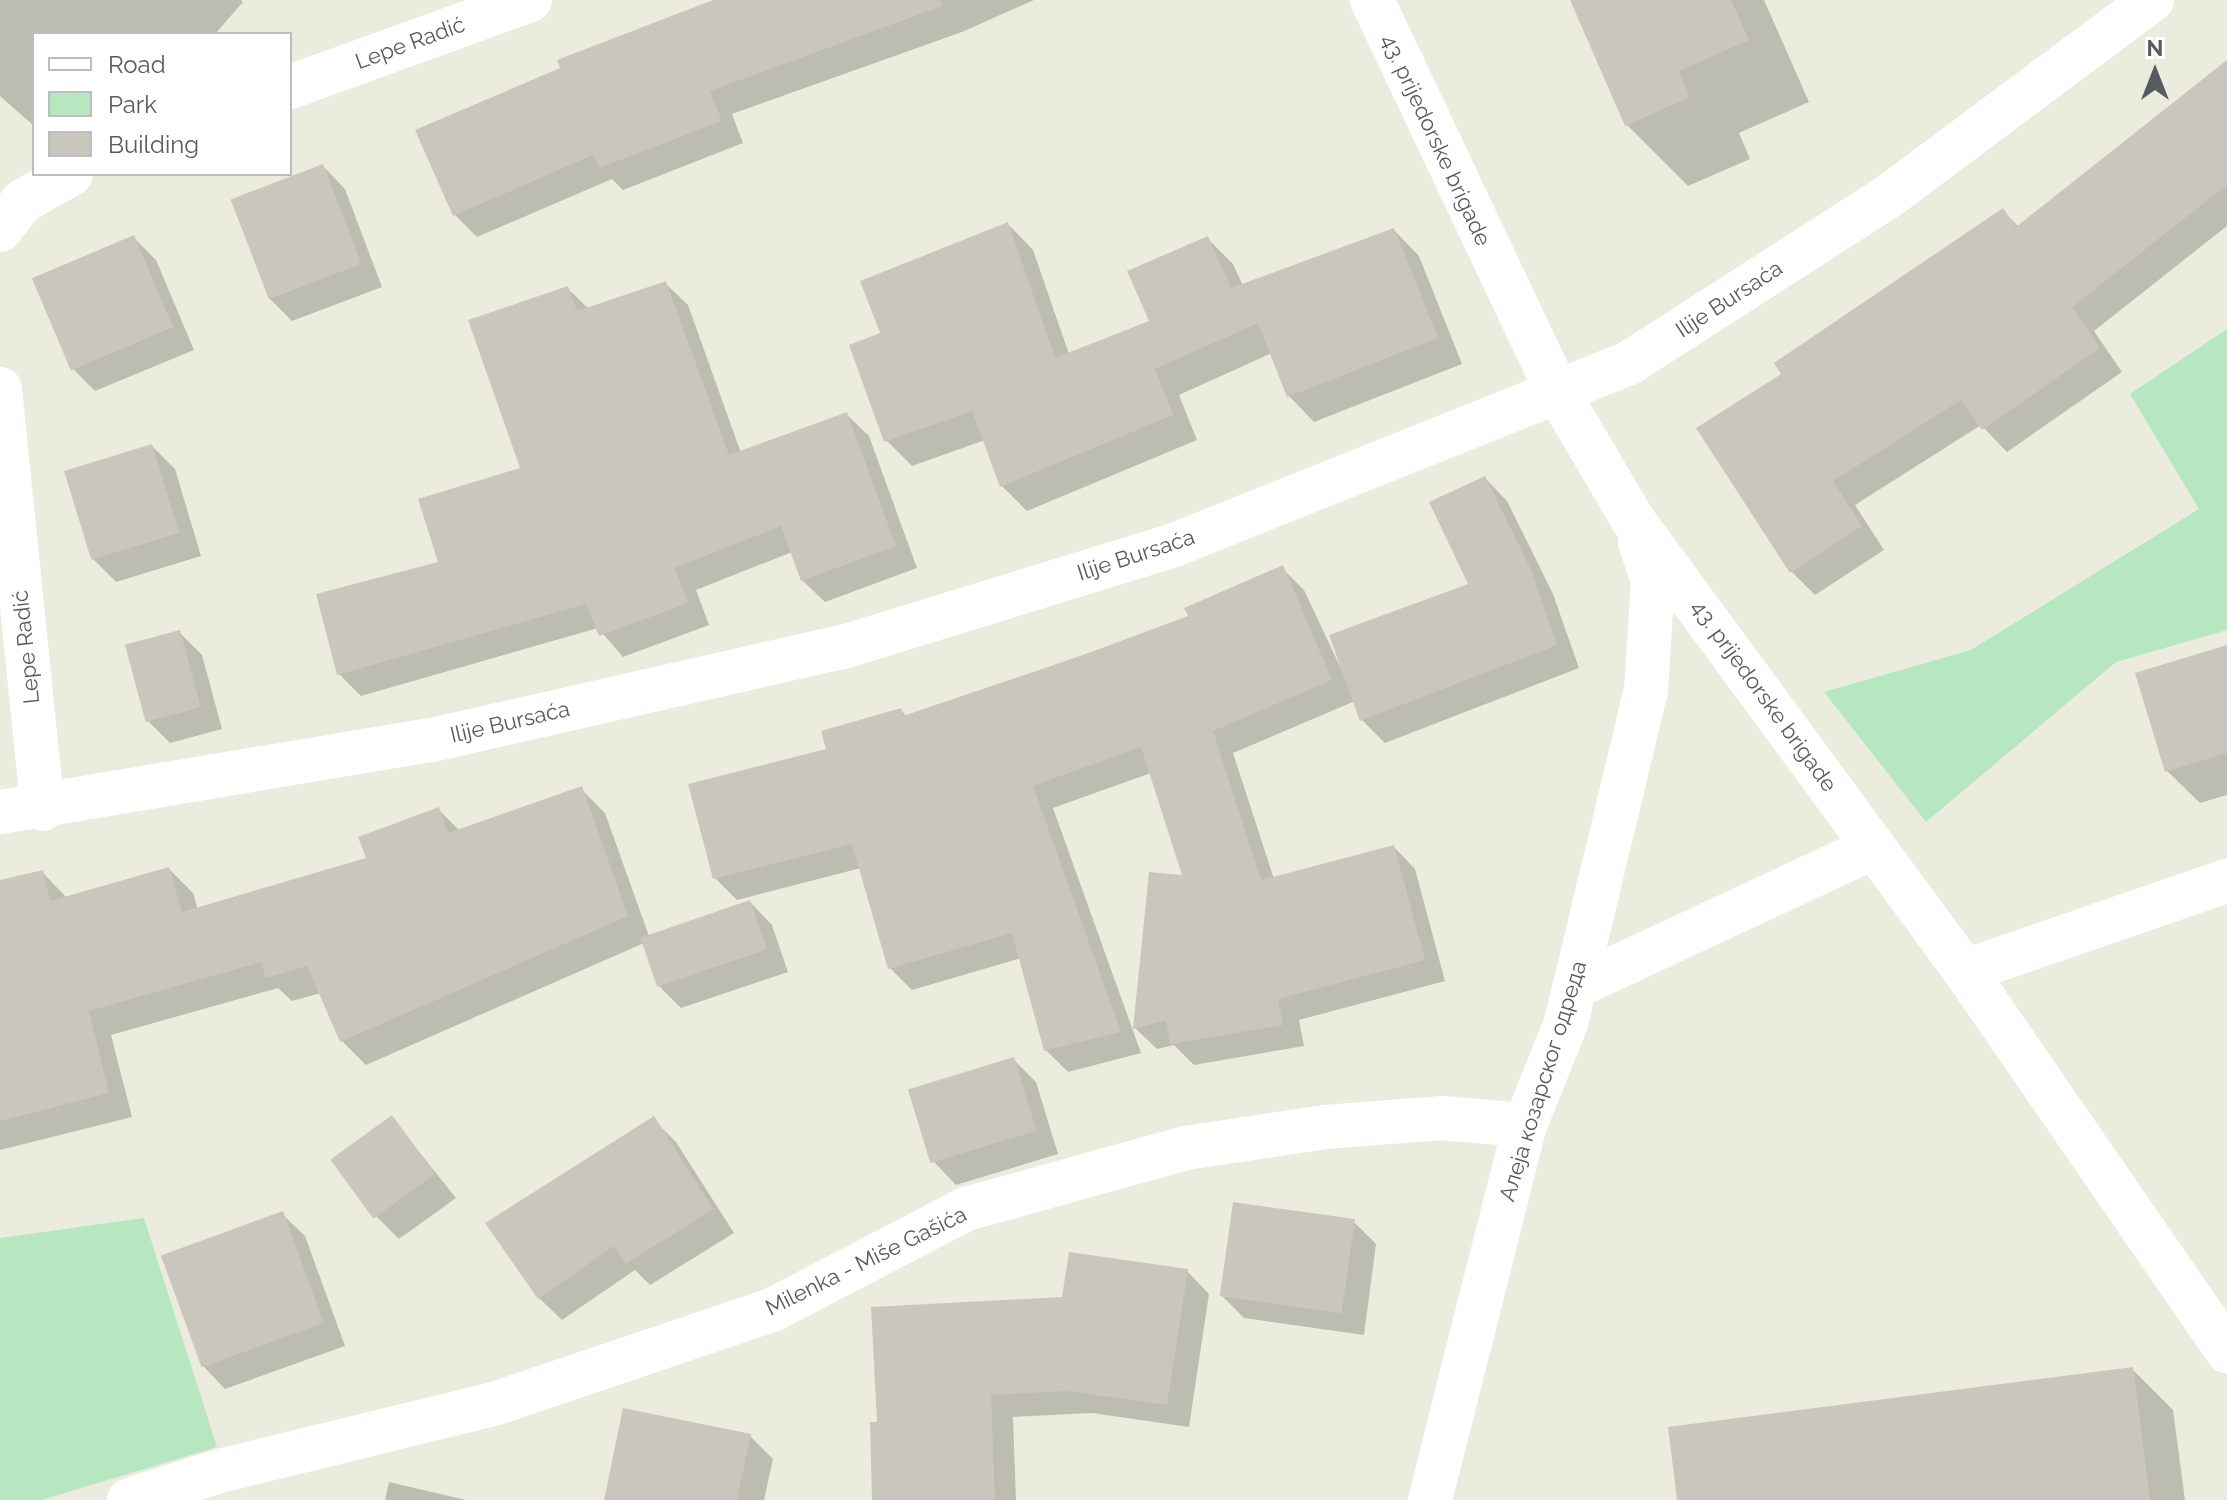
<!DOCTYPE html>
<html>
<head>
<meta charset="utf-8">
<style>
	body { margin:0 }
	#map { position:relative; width:2227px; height:1500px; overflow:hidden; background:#ececde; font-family:Raleway,sans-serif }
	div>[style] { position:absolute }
	.green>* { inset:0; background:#b7e7c0 }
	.shadow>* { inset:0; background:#0003 }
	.building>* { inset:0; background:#c9c7bd; transform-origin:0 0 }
	.minor>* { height:44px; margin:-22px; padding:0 22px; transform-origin:22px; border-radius:22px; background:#fff }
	span { translate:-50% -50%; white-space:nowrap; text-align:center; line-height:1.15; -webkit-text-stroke:7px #fff; paint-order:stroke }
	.street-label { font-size:22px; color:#575a61 }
	.legend { position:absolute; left:32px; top:32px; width:260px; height:144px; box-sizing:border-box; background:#fff; border:2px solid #bcbdc0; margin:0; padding:10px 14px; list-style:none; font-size:24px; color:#575a61 }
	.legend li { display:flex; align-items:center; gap:16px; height:40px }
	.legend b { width:40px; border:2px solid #bcbdc0 }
	.north { position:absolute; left:2115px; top:32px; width:80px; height:80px; -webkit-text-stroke:6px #fff; paint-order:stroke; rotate:0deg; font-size:22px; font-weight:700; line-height:32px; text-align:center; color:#575a61 }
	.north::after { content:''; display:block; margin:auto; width:28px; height:36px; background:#575a61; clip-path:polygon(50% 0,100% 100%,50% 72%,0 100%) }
</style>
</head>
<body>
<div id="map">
	<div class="green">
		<i style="clip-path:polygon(2227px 329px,2227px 630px,2116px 662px,1926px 822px,1824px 692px,1971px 650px,2199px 509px,2130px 394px)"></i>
		<i style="clip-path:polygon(144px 1218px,217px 1447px,42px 1500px,0 1500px,0 1238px)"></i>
	</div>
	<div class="shadow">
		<i style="clip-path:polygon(0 0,241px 0,243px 2px,215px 34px,34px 34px,34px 126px,0 96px)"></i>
		<i style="clip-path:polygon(720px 0,1034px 0,962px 32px,732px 114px,743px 143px,623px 190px,612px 179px,477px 237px,454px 214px)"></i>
		<i style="clip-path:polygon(1572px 0,1764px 0,1809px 102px,1739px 133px,1750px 159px,1688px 186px,1627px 125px)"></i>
		<i style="clip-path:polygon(2227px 64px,2227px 226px,2094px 331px,2122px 372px,2007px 452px,1981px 425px,1855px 505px,1884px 550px,1815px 595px,1791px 571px,1783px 374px,2003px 211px,2019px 227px)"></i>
		<i style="clip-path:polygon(323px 166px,345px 189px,382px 287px,292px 321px,269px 298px)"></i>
		<i style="clip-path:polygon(1008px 224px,1033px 250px,1069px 354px,1152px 322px,1208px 239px,1233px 264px,1243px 286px,1394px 230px,1419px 256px,1462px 364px,1314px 422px,1289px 396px,1272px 353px,1179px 395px,1197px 440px,1027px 511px,1002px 486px,985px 440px,912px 466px,886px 440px,882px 335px)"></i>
		<i style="clip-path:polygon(134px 238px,156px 260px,194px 350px,95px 391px,72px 368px,35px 279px)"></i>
		<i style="clip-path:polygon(665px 283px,688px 305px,741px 453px,846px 414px,869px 436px,917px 568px,825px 602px,802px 580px,792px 552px,696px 590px,709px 625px,623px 657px,598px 628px,361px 696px,339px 674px,522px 469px,567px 288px,589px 309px)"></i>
		<i style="clip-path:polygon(152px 446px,175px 469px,201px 556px,116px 582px,93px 559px)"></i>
		<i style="clip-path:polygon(1485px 478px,1507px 501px,1553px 594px,1579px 668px,1385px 743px,1362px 720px,1355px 701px,1233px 753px,1274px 879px,1394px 847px,1415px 869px,1445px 981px,1299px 1020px,1304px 1046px,1194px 1065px,1174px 1045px,1157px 1049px,1135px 1028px,1185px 878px,1151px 773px,1053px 808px,1141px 1053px,1068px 1072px,1046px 1050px,1021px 958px,912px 990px,890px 968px,861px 868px,737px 900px,715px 878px,828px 750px,901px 710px,907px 717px,1190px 618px,1282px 568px,1304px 590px,1353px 694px,1470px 586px)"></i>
		<i style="clip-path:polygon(180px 633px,202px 655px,222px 729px,170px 743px,147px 720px)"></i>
		<i style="clip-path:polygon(2227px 647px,2227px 795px,2200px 803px,2167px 771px)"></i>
		<i style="clip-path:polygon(581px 789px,605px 813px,649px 936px,750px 902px,772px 925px,788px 972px,681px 1008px,658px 985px,644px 943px,366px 1065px,342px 1041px,321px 993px,292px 1001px,278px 988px,111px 1035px,132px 1117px,0 1150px,0 882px,42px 872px,67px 898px,169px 869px,193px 893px,198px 910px,369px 860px,438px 809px,460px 831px)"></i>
		<i style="clip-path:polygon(1013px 1059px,1036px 1082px,1058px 1154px,956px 1185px,934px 1162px)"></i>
		<i style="clip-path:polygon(392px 1118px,456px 1198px,399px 1239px,376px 1216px)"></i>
		<i style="clip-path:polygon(653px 1119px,676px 1142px,734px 1233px,650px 1285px,635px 1270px,562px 1320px,539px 1298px)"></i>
		<i style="clip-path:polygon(282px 1214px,305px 1236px,345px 1346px,225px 1389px,203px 1366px)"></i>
		<i style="clip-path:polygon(1354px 1222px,1376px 1244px,1364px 1335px,1244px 1318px,1221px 1295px)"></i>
		<i style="clip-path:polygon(1187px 1271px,1209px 1294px,1189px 1427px,1092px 1413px,1013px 1417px,1016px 1500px,874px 1500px,879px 1424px,1064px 1299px)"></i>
		<i style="clip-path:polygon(2132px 1369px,2173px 1410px,2185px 1500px,1679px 1500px)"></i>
		<i style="clip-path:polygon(750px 1436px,773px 1459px,764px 1500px,606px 1500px)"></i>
		<i style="clip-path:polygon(389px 1482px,466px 1500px,385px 1500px)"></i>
	</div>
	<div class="building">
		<i style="clip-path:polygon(713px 0,941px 0,942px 6px,710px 91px,722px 121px,599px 168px,593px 155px,453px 216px,415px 130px,560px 68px,557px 60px)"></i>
		<i style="clip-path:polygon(1570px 0,1731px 0,1749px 40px,1679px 71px,1690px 97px,1625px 126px)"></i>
		<i style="clip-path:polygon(2227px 60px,2227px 185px,2072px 307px,2100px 348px,1982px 430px,1961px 400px,1833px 481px,1862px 526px,1790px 573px,1696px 428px,1781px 374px,1774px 363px,2003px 208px,2016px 227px)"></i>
		<i style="left:323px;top:164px;width:107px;height:99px;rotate:69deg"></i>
		<i style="clip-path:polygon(1008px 222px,1055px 358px,1149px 321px,1127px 271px,1208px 236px,1231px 288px,1394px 228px,1438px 338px,1287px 397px,1258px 323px,1155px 369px,1173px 415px,1000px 487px,972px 411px,884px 442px,849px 345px,880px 333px,860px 281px)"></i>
		<i style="left:134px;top:235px;width:100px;height:111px;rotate:67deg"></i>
		<i style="clip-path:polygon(666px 281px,729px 455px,847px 412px,896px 546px,801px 581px,781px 526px,675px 568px,688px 603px,599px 636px,586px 604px,337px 675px,316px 594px,438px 562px,418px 499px,520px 468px,468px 320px,568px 286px,577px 311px)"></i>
		<i style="left:152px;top:444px;width:93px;height:92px;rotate:73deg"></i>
		<i style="clip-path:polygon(1485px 476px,1531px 570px,1557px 645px,1360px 721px,1329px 635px,1468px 584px,1429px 502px)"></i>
		<i style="clip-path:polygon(1283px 565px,1332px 680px,1213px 731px,1261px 880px,1394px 845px,1425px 960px,1278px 999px,1283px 1025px,1170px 1044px,1166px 1020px,1133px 1029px,1149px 872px,1182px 875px,1141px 747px,1033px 786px,1121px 1032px,1044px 1051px,1012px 933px,888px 969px,852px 844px,713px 879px,688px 784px,826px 749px,821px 731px,901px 708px,903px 716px,1083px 655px,1188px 616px,1184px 608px)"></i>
		<i style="left:180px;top:630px;width:80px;height:57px;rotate:75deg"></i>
		<i style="clip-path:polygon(2227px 645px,2227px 753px,2165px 772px,2135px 673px)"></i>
		<i style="clip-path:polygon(582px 786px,628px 916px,340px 1042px,307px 966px,266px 978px,261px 962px,89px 1011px,109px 1093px,0 1121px,0 880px,43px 870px,50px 901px,169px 867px,182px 912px,366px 858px,358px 837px,439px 807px,448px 833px)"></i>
		<i style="left:750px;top:900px;width:52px;height:116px;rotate:71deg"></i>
		<i style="left:1014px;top:1057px;width:77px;height:111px;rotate:73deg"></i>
		<i style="left:392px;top:1115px;width:73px;height:76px;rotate:54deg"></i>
		<i style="clip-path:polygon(654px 1116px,713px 1209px,626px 1264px,614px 1246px,538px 1299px,485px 1223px)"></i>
		<i style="left:1233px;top:1202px;width:123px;height:95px;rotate:8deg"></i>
		<i style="left:283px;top:1211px;width:119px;height:130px;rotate:70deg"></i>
		<i style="clip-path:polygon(1069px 1252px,1188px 1269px,1167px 1405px,1068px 1391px,991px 1395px,995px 1500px,872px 1500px,870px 1422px,877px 1422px,871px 1307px,1062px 1297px)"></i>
		<i style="clip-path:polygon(2133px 1367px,2150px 1500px,1677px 1500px,1668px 1427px)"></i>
		<i style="clip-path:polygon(623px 1408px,751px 1434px,737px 1500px,604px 1500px)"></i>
	</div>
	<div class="minor">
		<i style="left:1372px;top:0;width:433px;rotate:64.7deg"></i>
		<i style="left:1557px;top:391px;width:150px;rotate:59.5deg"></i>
		<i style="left:1633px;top:520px;width:560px;rotate:53.64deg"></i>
		<i style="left:1965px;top:971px;width:462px;rotate:55.4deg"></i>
		<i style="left:290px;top:87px;width:255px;rotate:-19.9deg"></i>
		<i style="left:0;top:230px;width:37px;rotate:-52deg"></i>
		<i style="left:23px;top:201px;width:55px;rotate:-29.4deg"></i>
		<i style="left:0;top:389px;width:422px;rotate:84.2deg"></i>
		<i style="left:0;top:812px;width:438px;rotate:-9.5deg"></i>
		<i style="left:432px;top:740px;width:421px;rotate:-12.8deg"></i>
		<i style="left:843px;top:647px;width:346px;rotate:-17.1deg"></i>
		<i style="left:1174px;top:545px;width:490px;rotate:-21.8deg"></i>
		<i style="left:1629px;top:363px;width:309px;rotate:-32.7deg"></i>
		<i style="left:1889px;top:196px;width:328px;rotate:-36.7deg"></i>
		<i style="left:1965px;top:971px;width:277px;rotate:-19deg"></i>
		<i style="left:1574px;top:987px;width:331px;rotate:-25deg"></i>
		<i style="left:129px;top:1500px;width:96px;rotate:-17.7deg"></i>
		<i style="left:220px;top:1471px;width:285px;rotate:-13.8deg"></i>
		<i style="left:497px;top:1403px;width:293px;rotate:-18.7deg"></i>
		<i style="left:774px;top:1309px;width:216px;rotate:-27.5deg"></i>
		<i style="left:966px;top:1209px;width:228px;rotate:-15.5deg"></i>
		<i style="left:1186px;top:1148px;width:141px;rotate:-8.6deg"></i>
		<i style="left:1325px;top:1127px;width:116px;rotate:-4.4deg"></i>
		<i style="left:1441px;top:1118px;width:84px;rotate:4.8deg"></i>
		<i style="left:1430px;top:1500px;width:387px;rotate:-75.8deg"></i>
		<i style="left:1525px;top:1125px;width:110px;rotate:-68.1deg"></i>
		<i style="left:1566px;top:1023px;width:342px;rotate:-76.5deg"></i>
		<i style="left:1646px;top:691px;width:110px;rotate:-86.4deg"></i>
		<i style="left:1653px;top:581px;width:41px;rotate:-108.4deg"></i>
	</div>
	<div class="street-label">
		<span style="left:410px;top:43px;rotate:-20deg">Lepe Radić</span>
		<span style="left:1436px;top:140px;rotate:65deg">43. prijedorske brigade</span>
		<span style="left:1729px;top:299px;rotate:-33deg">Ilije Bursaća</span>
		<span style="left:1136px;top:555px;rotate:-18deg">Ilije Bursaća</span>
		<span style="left:26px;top:647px;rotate:-96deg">Lepe Radić</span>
		<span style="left:1764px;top:696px;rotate:54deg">43. prijedorske brigade</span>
		<span style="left:510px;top:722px;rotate:-13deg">Ilije Bursaća</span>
		<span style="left:1543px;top:1081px;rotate:-73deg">Алеја козарског одреда</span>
		<span style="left:866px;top:1261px;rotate:-26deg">Milenka - Miše Gašića</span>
	</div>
	<ul class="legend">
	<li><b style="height:10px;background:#fff"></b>Road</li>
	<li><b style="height:22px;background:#b7e7c0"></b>Park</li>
	<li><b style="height:22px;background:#c9c7bd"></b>Building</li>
	</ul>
	<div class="north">N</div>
</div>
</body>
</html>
